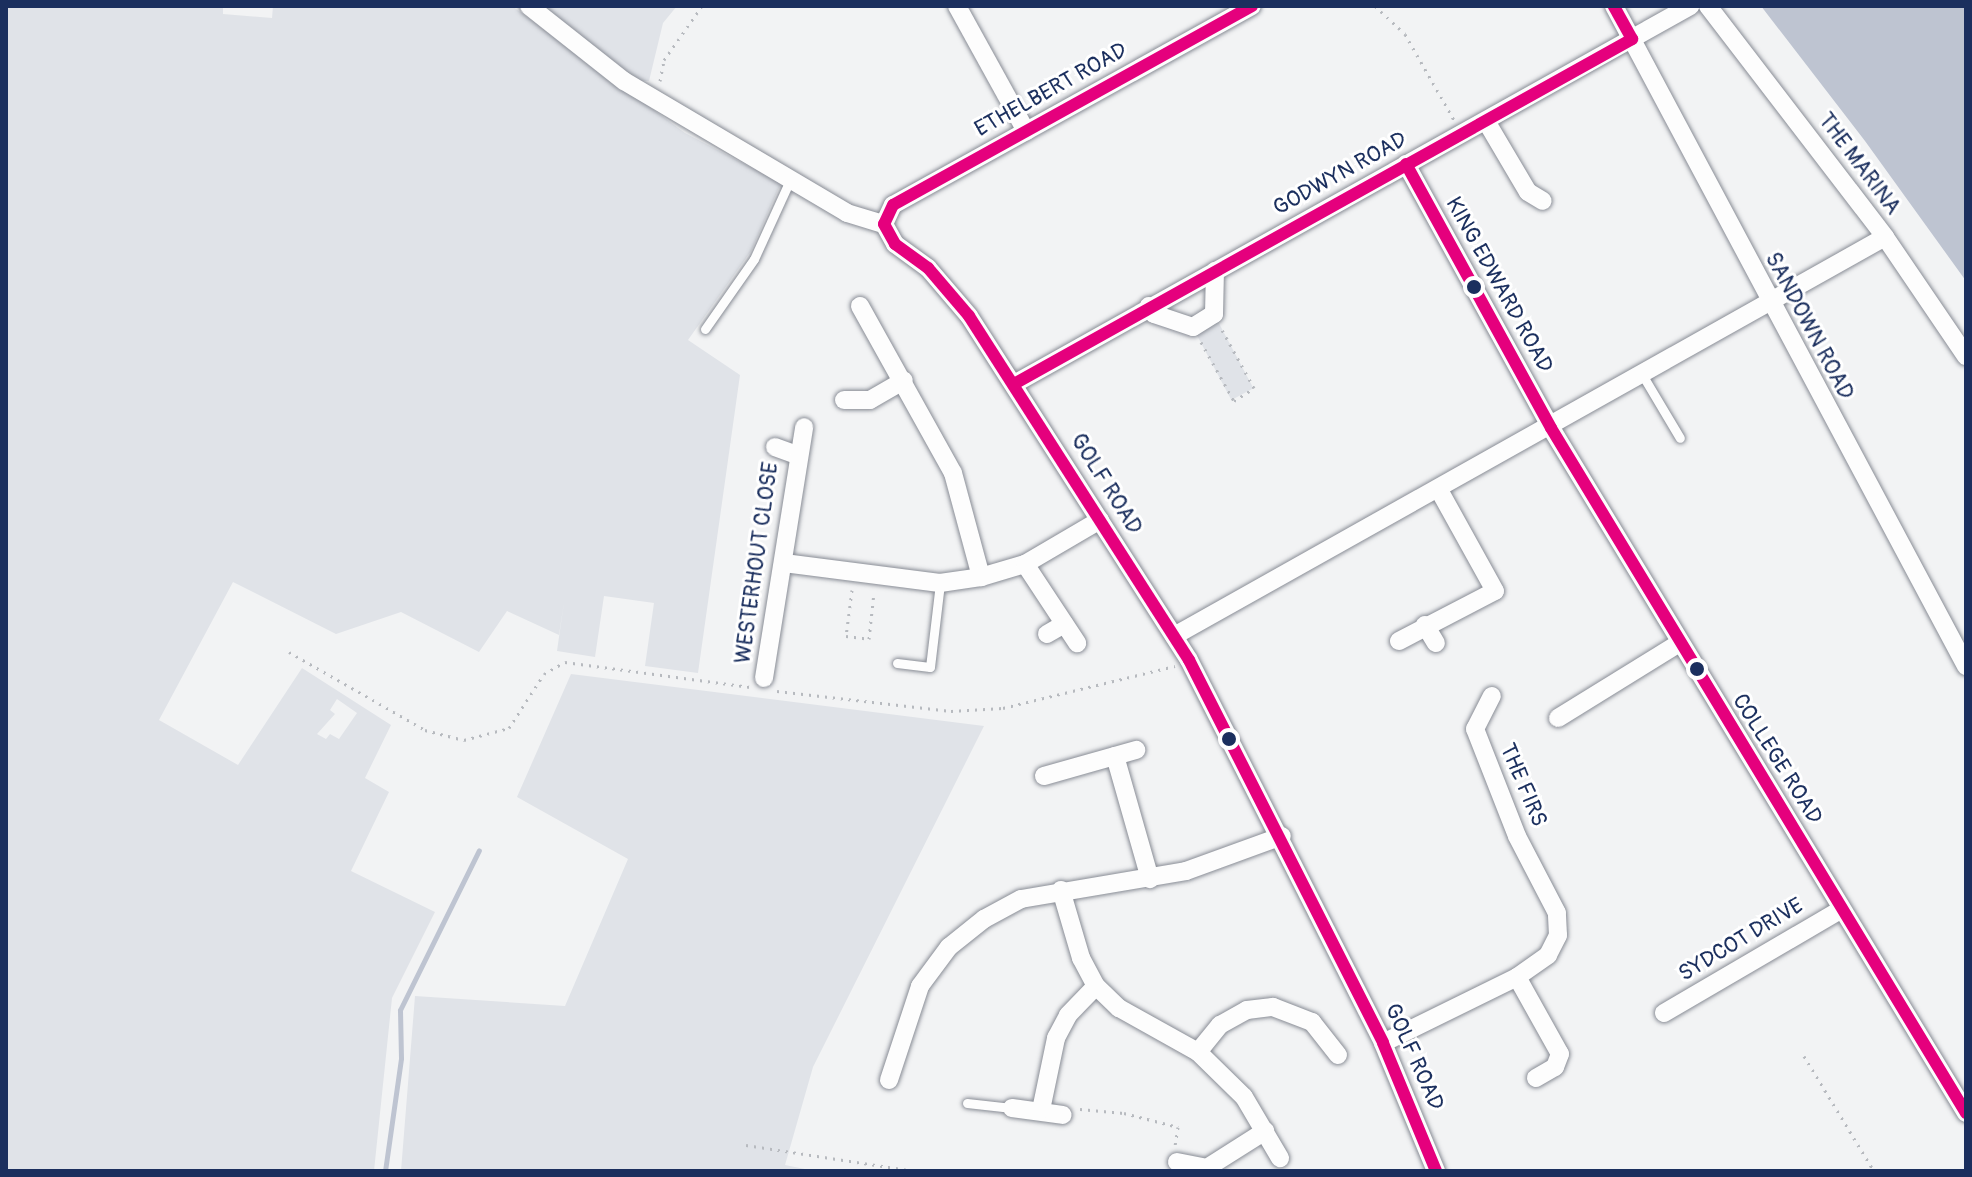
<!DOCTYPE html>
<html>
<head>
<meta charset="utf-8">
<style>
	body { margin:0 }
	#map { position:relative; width:1972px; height:1177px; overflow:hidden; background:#f2f3f4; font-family:Pangolin,sans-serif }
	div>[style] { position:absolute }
	.green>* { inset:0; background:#e0e3e8; transform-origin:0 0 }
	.water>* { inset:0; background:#bec4d1 }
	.stream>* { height:5px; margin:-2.5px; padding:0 2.5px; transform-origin:2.5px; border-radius:2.5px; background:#bec4d1 }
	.path>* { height:3px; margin-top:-1.5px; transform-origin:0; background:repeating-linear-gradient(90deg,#b7babf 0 2px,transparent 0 8px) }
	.roads { filter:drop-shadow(0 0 2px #888c95) drop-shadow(0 0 2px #888c95) }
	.service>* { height:9px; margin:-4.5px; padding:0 4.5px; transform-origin:4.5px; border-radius:4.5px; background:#fdfdfd }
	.minor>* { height:18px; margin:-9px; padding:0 9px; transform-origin:9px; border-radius:9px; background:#fdfdfd }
	.bus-1>* { height:12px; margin:-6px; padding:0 6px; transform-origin:6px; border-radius:6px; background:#e5007d }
	.dots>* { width:22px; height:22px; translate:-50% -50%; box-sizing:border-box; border:4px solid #fff; border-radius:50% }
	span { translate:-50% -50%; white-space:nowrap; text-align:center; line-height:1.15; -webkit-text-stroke:6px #fff; paint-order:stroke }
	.street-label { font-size:22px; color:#1b2f5e }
	.frame { position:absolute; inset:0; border:8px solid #1b2f5e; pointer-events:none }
</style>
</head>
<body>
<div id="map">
	<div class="green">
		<i style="clip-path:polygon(evenodd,6px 6px,223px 6px,223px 14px,272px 18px,273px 6px,512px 6px,685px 133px,781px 183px,751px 251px,688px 340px,740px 375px,698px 673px,645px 666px,654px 603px,604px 596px,595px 657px,557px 651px,564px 602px,559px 635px,507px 611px,479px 652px,401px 612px,336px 634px,233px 582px,159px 720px,238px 765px,302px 668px,391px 725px,365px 778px,389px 792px,351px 871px,435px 912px,392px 998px,374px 1171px,6px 1171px,6px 6px,337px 699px,357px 713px,339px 739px,330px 734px,326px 739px,317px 734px,335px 714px,330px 710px,337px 699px)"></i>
		<i style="clip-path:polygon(537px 6px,677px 6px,663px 23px,649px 81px,639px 81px)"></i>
		<i style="left:1214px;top:314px;width:84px;height:25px;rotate:62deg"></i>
		<i style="clip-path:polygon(571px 674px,984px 726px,813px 1067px,785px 1165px,815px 1171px,401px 1171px,415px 996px,565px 1006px,628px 859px,517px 797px)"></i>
	</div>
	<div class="water">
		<i style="clip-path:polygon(1761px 6px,1966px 6px,1966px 281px,1865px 141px)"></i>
	</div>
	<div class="stream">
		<i style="left:385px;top:1171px;width:114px;rotate:-81.9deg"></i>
		<i style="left:401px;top:1058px;width:48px;rotate:-91.2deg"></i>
		<i style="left:400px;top:1010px;width:178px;rotate:-63.7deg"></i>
	</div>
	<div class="path">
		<i style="left:1375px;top:6px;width:41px;rotate:43deg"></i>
		<i style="left:1405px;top:34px;width:99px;rotate:60.3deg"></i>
		<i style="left:660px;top:81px;width:21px;rotate:-79deg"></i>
		<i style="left:664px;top:60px;width:66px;rotate:-54.9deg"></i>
		<i style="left:1201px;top:342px;width:68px;rotate:60.8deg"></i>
		<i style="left:1234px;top:401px;width:24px;rotate:-33deg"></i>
		<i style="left:1254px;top:388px;width:68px;rotate:-118.8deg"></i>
		<i style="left:852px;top:590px;width:46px;rotate:97.4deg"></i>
		<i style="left:846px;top:636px;width:23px;rotate:7deg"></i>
		<i style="left:869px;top:639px;width:47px;rotate:-83.9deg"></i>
		<i style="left:289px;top:652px;width:157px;rotate:29.8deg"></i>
		<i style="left:425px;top:730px;width:40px;rotate:14.4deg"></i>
		<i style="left:464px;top:740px;width:47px;rotate:-14.9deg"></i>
		<i style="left:509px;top:728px;width:64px;rotate:-57.1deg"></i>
		<i style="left:544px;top:674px;width:24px;rotate:-30deg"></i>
		<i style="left:565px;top:662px;width:187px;rotate:7.7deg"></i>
		<i style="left:777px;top:691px;width:175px;rotate:6.6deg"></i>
		<i style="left:951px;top:711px;width:52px;rotate:-3.3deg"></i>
		<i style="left:1003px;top:708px;width:177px;rotate:-13.7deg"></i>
		<i style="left:1804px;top:1056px;width:135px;rotate:58.7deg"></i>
		<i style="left:1080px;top:1109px;width:44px;rotate:5.2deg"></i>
		<i style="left:1124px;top:1113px;width:56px;rotate:14.5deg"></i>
		<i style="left:1178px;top:1127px;width:20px;rotate:99deg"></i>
		<i style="left:746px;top:1145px;width:169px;rotate:8.8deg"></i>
	</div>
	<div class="roads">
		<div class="service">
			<i style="left:705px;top:329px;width:85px;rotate:-55deg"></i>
			<i style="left:754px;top:259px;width:87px;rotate:-65.5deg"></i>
			<i style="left:1643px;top:376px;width:72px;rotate:59.2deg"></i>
			<i style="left:897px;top:663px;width:33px;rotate:7deg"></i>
			<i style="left:930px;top:667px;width:85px;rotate:-83.2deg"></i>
			<i style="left:967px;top:1103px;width:45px;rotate:6.3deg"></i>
		</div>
		<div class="minor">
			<i style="left:529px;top:6px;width:121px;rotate:38.3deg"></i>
			<i style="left:624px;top:81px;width:259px;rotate:30.6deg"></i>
			<i style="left:847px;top:213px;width:39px;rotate:17deg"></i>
			<i style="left:957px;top:6px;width:143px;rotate:61.1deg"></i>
			<i style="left:1614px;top:6px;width:748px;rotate:61.93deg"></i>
			<i style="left:1708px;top:6px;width:291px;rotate:52.5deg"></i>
			<i style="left:1885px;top:237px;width:144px;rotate:55.8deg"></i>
			<i style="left:1486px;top:121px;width:82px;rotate:59.4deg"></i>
			<i style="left:1528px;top:192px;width:17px;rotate:31deg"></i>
			<i style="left:1406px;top:164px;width:301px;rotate:61.2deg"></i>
			<i style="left:1551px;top:428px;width:801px;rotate:58.79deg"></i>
			<i style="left:884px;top:224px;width:23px;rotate:61deg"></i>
			<i style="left:895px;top:244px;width:41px;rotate:36deg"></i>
			<i style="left:928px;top:268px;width:63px;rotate:49.5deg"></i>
			<i style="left:969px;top:316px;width:408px;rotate:57.4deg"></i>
			<i style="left:1189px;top:660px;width:429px;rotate:63.1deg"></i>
			<i style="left:1383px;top:1043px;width:139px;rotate:67.5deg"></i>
			<i style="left:884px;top:224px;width:21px;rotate:-65deg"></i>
			<i style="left:893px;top:205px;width:410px;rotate:-29deg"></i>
			<i style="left:860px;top:306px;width:191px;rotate:60.9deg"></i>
			<i style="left:953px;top:473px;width:108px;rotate:74.9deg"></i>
			<i style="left:1149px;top:306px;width:9px;rotate:58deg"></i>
			<i style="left:1154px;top:314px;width:41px;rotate:18.4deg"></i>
			<i style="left:1193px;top:327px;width:25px;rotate:-32deg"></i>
			<i style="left:1214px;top:314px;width:43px;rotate:-88.7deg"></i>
			<i style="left:1014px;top:384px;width:775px;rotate:-29.21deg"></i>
			<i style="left:844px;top:400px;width:26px"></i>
			<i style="left:870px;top:400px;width:39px;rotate:-30deg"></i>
			<i style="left:775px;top:447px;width:23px;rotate:20deg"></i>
			<i style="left:784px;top:563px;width:157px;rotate:7.3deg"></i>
			<i style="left:940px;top:583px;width:41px;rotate:-8.3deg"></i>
			<i style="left:981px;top:577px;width:46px;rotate:-16.5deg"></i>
			<i style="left:1025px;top:564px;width:87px;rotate:-30.4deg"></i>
			<i style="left:1025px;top:564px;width:95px;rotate:56.6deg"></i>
			<i style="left:1425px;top:625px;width:21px;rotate:59deg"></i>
			<i style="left:1047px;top:634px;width:20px;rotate:-30deg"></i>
			<i style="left:1174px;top:636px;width:815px;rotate:-29.3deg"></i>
			<i style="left:1399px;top:641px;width:108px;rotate:-27.5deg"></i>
			<i style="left:1495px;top:591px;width:115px;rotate:-119deg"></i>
			<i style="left:764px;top:678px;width:254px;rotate:-80.9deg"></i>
			<i style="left:1558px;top:718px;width:141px;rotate:-31.7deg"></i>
			<i style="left:1115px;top:756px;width:128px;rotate:74.1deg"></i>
			<i style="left:1044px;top:776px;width:96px;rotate:-15.8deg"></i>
			<i style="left:1061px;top:890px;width:71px;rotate:73.6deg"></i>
			<i style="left:1081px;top:958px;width:32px;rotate:62deg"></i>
			<i style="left:1096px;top:986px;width:32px;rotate:44deg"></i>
			<i style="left:1119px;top:1008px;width:90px;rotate:29.1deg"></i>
			<i style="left:1198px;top:1052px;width:64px;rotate:44.4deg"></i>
			<i style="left:1244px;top:1097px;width:71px;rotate:59.5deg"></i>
			<i style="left:1517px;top:977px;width:88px;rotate:60.8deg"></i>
			<i style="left:1560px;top:1054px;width:14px;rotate:111deg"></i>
			<i style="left:1555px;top:1067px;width:22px;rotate:150deg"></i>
			<i style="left:1664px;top:1013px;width:206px;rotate:-30.3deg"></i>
			<i style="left:1383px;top:1043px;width:149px;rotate:-26.2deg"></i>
			<i style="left:1517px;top:977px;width:38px;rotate:-35deg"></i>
			<i style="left:1548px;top:955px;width:22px;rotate:-63deg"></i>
			<i style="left:1558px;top:935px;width:22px;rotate:-93deg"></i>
			<i style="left:1557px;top:913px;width:87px;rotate:-117.5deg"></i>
			<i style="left:1517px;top:836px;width:115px;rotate:-111.4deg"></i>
			<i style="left:1475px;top:729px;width:37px;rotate:-63deg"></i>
			<i style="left:1198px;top:1052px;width:35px;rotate:-51deg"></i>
			<i style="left:1220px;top:1025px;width:31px;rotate:-29deg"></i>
			<i style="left:1247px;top:1010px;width:26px;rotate:-7deg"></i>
			<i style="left:1273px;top:1007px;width:42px;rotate:21deg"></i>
			<i style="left:1312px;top:1022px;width:42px;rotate:51.8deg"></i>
			<i style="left:889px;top:1080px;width:99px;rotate:-71.7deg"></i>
			<i style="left:920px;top:986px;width:49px;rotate:-53.4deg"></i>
			<i style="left:949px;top:947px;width:45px;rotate:-38.7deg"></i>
			<i style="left:984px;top:919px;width:42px;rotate:-28.4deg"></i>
			<i style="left:1021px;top:899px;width:167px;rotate:-9.6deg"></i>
			<i style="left:1186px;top:871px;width:102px;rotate:-20deg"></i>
			<i style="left:1012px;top:1108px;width:51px;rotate:7.8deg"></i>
			<i style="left:1041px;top:1110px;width:74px;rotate:-78.2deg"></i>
			<i style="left:1056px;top:1038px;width:26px;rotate:-62deg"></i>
			<i style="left:1068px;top:1015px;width:40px;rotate:-46deg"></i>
			<i style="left:1177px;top:1162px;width:26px;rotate:11deg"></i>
			<i style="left:1202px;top:1171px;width:75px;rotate:-32.4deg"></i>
		</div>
	</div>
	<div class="bus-1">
		<i style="left:1252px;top:6px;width:410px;rotate:151deg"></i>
		<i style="left:893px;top:205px;width:21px;rotate:115deg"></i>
		<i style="left:884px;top:224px;width:23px;rotate:61deg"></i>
		<i style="left:895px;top:244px;width:41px;rotate:36deg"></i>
		<i style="left:928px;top:268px;width:63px;rotate:49.5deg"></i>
		<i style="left:969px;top:316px;width:408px;rotate:57.4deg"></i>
		<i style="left:1189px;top:660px;width:429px;rotate:63.1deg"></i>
		<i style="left:1383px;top:1043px;width:139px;rotate:67.5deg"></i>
		<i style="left:1406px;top:164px;width:301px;rotate:61.2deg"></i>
		<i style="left:1551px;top:428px;width:801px;rotate:58.79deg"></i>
		<i style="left:1014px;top:384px;width:708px;rotate:-29.17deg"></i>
		<i style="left:1632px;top:39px;width:38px;rotate:-119deg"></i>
	</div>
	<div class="dots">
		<i style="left:1474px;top:287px;background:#1b2f5e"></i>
		<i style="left:1697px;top:669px;background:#1b2f5e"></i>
		<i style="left:1229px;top:739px;background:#1b2f5e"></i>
	</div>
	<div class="street-label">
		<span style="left:1051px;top:90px;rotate:-29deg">ETHELBERT ROAD</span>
		<span style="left:1859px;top:164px;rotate:53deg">THE MARINA</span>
		<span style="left:1340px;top:174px;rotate:-29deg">GODWYN ROAD</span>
		<span style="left:1499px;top:285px;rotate:61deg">KING EDWARD ROAD</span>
		<span style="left:1809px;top:326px;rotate:62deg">SANDOWN ROAD</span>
		<span style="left:1106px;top:484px;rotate:58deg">GOLF ROAD</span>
		<span style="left:757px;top:563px;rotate:-82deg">WESTERHOUT CLOSE</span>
		<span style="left:1777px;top:759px;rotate:58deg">COLLEGE ROAD</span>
		<span style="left:1523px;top:785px;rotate:67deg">THE FIRS</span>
		<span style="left:1741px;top:940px;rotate:-31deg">SYDCOT DRIVE</span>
		<span style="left:1414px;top:1057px;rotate:66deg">GOLF ROAD</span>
	</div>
	<div class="frame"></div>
</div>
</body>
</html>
